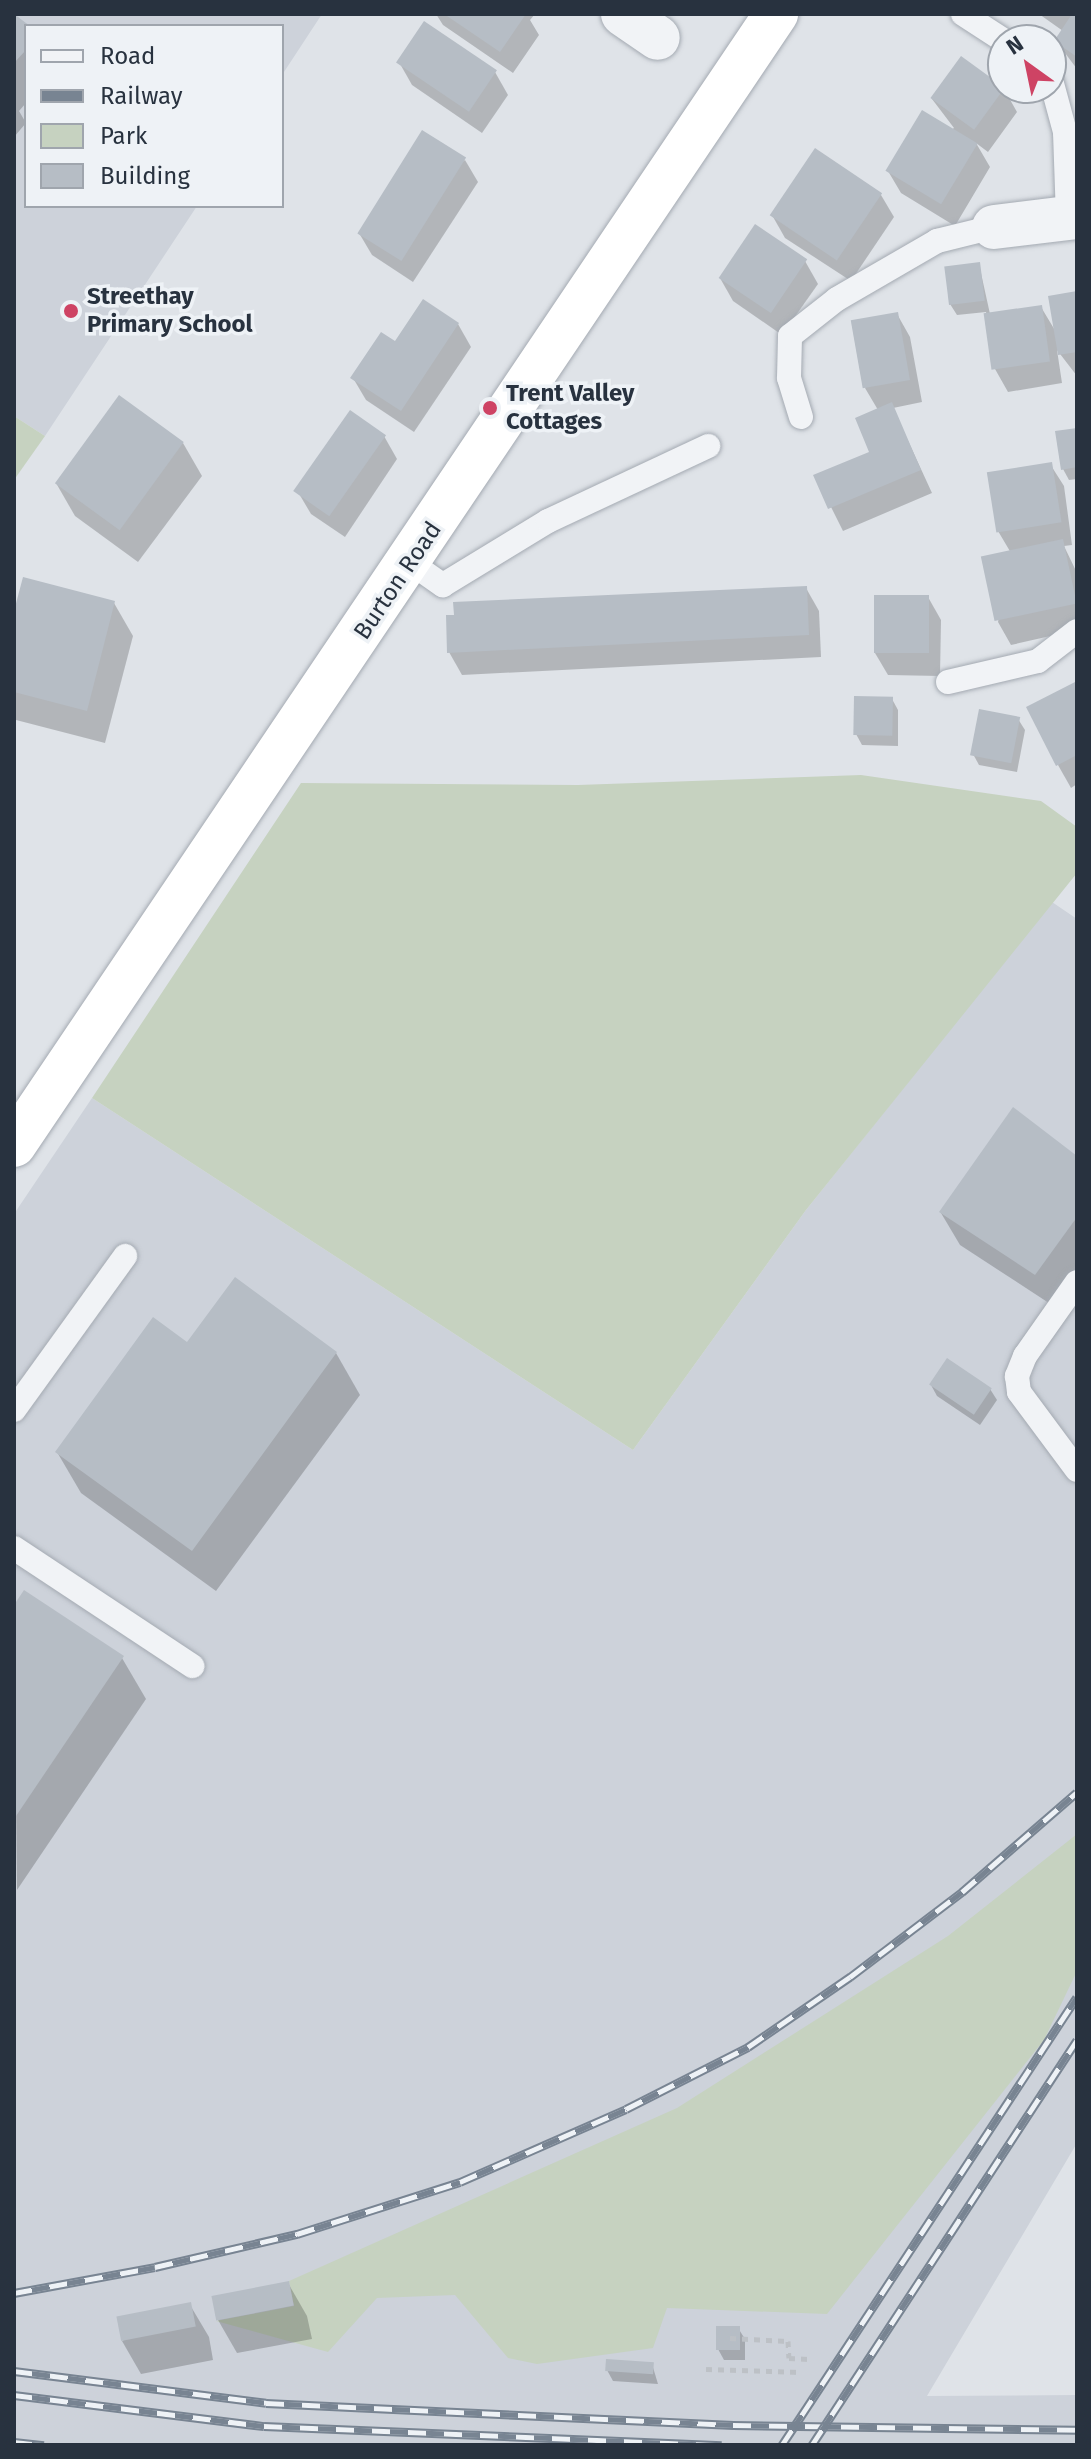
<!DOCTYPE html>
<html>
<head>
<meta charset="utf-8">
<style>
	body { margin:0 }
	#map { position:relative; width:1091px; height:2459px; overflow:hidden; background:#dfe3e8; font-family:"Fira Sans",sans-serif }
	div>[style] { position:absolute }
	.built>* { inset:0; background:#cdd2da }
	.green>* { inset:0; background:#c6d2c0 }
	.shadow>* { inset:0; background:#0003 }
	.building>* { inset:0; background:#b6bdc5; transform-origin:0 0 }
	.path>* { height:5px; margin-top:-2.5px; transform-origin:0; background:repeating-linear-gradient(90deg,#bdc1c6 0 6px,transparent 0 12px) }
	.roads { filter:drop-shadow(0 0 2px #a4aab2) drop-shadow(0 0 2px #a4aab2) }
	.service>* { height:24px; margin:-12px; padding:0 12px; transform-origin:12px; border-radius:12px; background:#f1f3f6 }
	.minor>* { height:44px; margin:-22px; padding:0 22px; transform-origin:22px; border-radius:22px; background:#f1f3f6 }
	.trunk>* { height:44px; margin:-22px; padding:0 22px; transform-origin:22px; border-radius:22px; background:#fff }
	.rail>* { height:9px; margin-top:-4.5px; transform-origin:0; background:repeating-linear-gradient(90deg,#eef2f6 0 18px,#788492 0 36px); box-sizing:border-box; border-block:2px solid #788492 }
	.dots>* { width:22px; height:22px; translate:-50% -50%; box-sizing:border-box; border:4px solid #eef2f6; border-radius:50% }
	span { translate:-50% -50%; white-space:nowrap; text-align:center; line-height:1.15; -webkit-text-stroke:7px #eef2f6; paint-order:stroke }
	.poi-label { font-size:24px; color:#28323f; font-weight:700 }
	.left { translate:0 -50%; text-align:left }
	.street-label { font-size:24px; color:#28323f }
	.frame { position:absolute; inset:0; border:16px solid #28323f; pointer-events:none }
	.legend { position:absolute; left:24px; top:24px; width:260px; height:184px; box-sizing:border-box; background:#eef2f6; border:2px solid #9fa5ad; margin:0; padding:10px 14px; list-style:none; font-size:24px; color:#28323f }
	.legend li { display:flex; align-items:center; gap:16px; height:40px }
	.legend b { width:40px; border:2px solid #9fa5ad }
	.north { position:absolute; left:987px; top:24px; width:80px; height:80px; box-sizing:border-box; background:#eef2f6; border:2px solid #9fa5ad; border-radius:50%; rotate:327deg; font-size:22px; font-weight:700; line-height:32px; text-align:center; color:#28323f }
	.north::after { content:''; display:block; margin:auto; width:28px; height:36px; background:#ce4364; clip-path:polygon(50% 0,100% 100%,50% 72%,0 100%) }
</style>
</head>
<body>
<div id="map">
	<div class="built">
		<i style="clip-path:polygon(14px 14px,322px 14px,282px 75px,282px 26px,26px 26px,26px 206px,197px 206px,45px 436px,14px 416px)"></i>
		<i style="clip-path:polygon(1052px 902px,1077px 919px,1077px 2143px,927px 2396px,1077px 2395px,1077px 2445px,14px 2445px,14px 1214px,92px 1098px,633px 1450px,806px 1210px)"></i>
	</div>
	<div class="green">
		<i style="clip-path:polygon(14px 416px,45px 436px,14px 480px)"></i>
		<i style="clip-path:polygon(861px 775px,1041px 801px,1077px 827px,1077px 873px,806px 1210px,633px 1450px,92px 1098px,301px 783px,578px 785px)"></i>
		<i style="clip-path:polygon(1077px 1834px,1077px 1971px,1044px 2040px,827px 2314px,667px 2308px,653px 2348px,537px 2364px,508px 2358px,455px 2295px,377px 2298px,328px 2352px,216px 2321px,294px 2306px,289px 2281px,677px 2108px,948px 1936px)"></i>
	</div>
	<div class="shadow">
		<i style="clip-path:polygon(14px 14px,27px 26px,26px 103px,19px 111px,26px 123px,14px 137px)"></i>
		<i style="clip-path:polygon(436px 14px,535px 14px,530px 20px,539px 35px,513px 73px,443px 25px)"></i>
		<i style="clip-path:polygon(1039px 14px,1077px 14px,1077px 69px,1056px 41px,1063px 31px)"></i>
		<i style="clip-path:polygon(399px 62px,495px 72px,508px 95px,482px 133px,412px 85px)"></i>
		<i style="clip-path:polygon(1004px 89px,1017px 112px,988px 152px,976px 143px,990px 167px,955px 226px,901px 193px,888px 171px,954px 128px,932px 99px)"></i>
		<i style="clip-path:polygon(815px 151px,881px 195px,894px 217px,851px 281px,785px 238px,772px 215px)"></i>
		<i style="clip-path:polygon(465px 160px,478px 182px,413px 282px,372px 255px,359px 233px)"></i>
		<i style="clip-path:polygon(805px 261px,818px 284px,782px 335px,733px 301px,720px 278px)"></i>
		<i style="clip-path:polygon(979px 264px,990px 314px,1041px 307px,1056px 332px,1077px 293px,1077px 376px,1057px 350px,1062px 383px,1008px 392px,995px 369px,986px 312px,957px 315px,950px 304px)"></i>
		<i style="clip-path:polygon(897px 314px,910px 337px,922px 402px,893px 408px,932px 493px,843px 531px,816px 477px,872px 453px,878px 410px,865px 388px)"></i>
		<i style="clip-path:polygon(458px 324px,471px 347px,414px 432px,366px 400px,353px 378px,396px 344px)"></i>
		<i style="clip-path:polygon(1077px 430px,1077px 479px,1069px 480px,1063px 469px)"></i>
		<i style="clip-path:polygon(384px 436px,397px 459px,345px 537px,311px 514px,298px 492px)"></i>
		<i style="clip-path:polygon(183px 443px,202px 476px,138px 562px,75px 516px,56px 483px)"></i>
		<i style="clip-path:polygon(1050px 464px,1064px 486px,1072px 545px,1064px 546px,1077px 573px,1077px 630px,1011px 645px,998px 622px,1011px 553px,998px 531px,990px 473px)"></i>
		<i style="clip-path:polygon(806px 588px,819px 611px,821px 657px,462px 675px,449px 652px)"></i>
		<i style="clip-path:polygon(928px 597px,941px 620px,940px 676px,888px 675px,875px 653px)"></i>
		<i style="clip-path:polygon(114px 603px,133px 636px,105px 743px,16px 720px,14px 619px)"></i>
		<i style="clip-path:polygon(1077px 683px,1077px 784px,1071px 788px,1058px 765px)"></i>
		<i style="clip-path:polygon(892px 699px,898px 710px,898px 746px,862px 745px,856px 734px)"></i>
		<i style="clip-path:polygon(1018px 719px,1025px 730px,1017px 772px,979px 765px,973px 754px)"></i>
		<i style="clip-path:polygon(1077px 1157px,1077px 1275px,1055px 1307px,960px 1245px,941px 1213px)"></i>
		<i style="clip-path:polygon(188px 1345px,336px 1353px,360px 1395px,216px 1591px,81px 1493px,57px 1452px)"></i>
		<i style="clip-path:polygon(931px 1385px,990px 1389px,997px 1400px,980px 1425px,937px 1396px)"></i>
		<i style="clip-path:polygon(14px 1608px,122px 1658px,146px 1699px,17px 1890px)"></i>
		<i style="clip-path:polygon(288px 2283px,307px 2316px,312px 2339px,237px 2353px,218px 2320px)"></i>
		<i style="clip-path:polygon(190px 2305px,209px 2337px,213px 2360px,141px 2374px,122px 2341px)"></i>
		<i style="clip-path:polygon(738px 2328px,745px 2339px,745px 2360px,724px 2360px,718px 2349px)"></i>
		<i style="clip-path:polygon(652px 2364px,658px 2384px,613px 2381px,607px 2370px)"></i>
	</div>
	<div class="building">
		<i style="clip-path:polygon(14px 14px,30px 26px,26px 26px,26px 50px,14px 63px)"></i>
		<i style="clip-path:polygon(444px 14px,526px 14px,500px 52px)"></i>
		<i style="clip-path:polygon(1072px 14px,1077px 14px,1077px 57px,1054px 41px)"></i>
		<i style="left:424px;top:21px;width:88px;height:50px;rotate:34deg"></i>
		<i style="left:961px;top:56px;width:54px;height:52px;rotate:36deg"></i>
		<i style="left:922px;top:110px;width:65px;height:71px;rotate:31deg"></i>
		<i style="left:422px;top:130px;width:52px;height:122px;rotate:32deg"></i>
		<i style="left:815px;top:148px;width:81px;height:81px;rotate:34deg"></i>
		<i style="left:755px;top:224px;width:63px;height:65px;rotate:34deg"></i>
		<i style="left:980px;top:262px;width:39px;height:36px;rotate:83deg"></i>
		<i style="clip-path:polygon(1077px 291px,1077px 352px,1058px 355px,1048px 296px)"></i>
		<i style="clip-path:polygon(423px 299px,459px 323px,401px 411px,350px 378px,381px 332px,395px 341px)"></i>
		<i style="left:1042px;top:305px;width:57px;height:59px;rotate:82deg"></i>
		<i style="left:898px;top:312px;width:69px;height:48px;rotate:80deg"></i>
		<i style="left:119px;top:395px;width:80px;height:109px;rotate:36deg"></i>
		<i style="clip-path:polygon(892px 402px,921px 470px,828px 509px,813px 475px,869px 452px,855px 418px)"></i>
		<i style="left:350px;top:410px;width:44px;height:99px;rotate:35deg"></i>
		<i style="clip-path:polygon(1077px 428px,1077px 467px,1061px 470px,1055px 431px)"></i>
		<i style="left:1052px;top:462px;width:61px;height:66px;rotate:81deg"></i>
		<i style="left:1063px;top:539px;width:66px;height:84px;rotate:78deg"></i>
		<i style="clip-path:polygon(23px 577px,115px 601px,87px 711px,14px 692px,14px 611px)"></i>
		<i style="clip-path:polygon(807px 586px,809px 635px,447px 653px,446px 615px,454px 615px,453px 602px)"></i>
		<i style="left:874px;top:595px;width:55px;height:58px"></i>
		<i style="clip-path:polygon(1077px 681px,1077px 755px,1056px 766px,1026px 707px)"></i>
		<i style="left:854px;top:696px;width:39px;height:39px;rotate:1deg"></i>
		<i style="left:979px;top:709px;width:42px;height:47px;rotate:11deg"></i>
		<i style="clip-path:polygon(1013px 1107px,1077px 1156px,1077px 1217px,1035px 1275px,939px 1212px)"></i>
		<i style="clip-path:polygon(235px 1277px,337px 1352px,192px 1551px,55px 1452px,153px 1317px,187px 1342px)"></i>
		<i style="left:947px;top:1358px;width:54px;height:32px;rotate:34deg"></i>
		<i style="clip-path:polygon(24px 1590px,124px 1656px,14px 1819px,14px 1605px)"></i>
		<i style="left:289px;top:2281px;width:25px;height:79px;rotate:79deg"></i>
		<i style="left:191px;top:2302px;width:25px;height:76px;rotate:79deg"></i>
		<i style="left:716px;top:2326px;width:24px;height:24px"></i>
		<i style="left:606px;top:2359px;width:48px;height:12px;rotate:4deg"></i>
	</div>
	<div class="path">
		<i style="left:730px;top:2338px;width:58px;rotate:3deg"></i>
		<i style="left:788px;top:2341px;width:17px;rotate:87deg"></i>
		<i style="left:789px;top:2358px;width:20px;rotate:3deg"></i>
		<i style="left:706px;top:2369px;width:94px;rotate:1.8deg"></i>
	</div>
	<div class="roads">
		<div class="service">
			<i style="left:963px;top:14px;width:48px;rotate:33deg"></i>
			<i style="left:1051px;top:80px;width:54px;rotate:74.9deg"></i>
			<i style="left:1065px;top:132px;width:86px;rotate:88deg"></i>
			<i style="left:801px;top:417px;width:41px;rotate:-107.1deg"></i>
			<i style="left:789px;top:378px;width:42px;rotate:-88.6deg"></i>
			<i style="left:790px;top:336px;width:60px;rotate:-38.2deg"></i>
			<i style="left:837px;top:299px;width:116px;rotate:-30.1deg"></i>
			<i style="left:937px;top:241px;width:59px;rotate:-13.8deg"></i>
			<i style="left:411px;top:563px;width:39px;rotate:35deg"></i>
			<i style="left:443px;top:585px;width:123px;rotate:-31.4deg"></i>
			<i style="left:548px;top:521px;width:177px;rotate:-25.1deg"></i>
			<i style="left:948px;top:682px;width:92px;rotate:-13.1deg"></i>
			<i style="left:1038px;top:661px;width:49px;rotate:-37.6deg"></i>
			<i style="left:1077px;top:1282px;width:90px;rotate:125.1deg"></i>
			<i style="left:1025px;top:1356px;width:22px;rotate:112deg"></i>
			<i style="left:1017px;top:1376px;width:16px;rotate:83deg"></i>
			<i style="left:1019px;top:1392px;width:97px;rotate:53.4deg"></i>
			<i style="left:14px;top:1410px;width:190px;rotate:-54.2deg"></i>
			<i style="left:14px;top:1548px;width:214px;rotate:33.5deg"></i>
		</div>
		<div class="minor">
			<i style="left:623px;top:14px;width:42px;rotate:34.4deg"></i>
			<i style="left:994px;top:227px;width:84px;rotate:-6.9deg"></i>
		</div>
		<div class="trunk">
			<i style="left:14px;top:1145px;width:1364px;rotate:-56.03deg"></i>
		</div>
	</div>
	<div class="rail">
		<i style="left:14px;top:2293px;width:143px;rotate:-10.4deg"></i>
		<i style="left:155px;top:2267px;width:146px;rotate:-13.1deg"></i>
		<i style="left:297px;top:2234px;width:171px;rotate:-17.7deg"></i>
		<i style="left:460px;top:2182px;width:181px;rotate:-23.7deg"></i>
		<i style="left:626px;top:2109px;width:137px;rotate:-26.9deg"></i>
		<i style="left:748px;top:2047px;width:124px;rotate:-34.5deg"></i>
		<i style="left:850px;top:1977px;width:141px;rotate:-37.2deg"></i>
		<i style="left:962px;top:1892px;width:152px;rotate:-41deg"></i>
		<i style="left:14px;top:2371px;width:254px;rotate:7.2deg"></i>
		<i style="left:266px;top:2403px;width:468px;rotate:2.7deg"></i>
		<i style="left:733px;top:2425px;width:344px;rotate:0.8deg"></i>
		<i style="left:14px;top:2395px;width:252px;rotate:7.1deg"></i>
		<i style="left:264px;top:2426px;width:458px;rotate:2.4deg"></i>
		<i style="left:14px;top:2442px;width:30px;rotate:6deg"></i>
		<i style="left:782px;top:2445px;width:536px;rotate:-56.64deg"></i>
		<i style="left:812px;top:2445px;width:484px;rotate:-56.8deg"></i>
	</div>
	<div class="dots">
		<i style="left:71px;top:311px;background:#ce4364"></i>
		<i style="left:490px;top:408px;background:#ce4364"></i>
	</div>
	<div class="poi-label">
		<span class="left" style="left:87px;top:311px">Streethay<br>Primary School</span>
		<span class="left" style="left:506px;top:408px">Trent Valley<br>Cottages</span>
	</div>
	<div class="street-label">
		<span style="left:398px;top:581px;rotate:-56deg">Burton Road</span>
	</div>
	<div class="frame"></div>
	<ul class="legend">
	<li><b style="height:10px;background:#f1f3f6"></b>Road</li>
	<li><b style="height:10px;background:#788492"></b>Railway</li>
	<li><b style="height:22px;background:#c6d2c0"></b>Park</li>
	<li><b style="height:22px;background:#b6bdc5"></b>Building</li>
	</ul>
	<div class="north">N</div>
</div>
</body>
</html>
